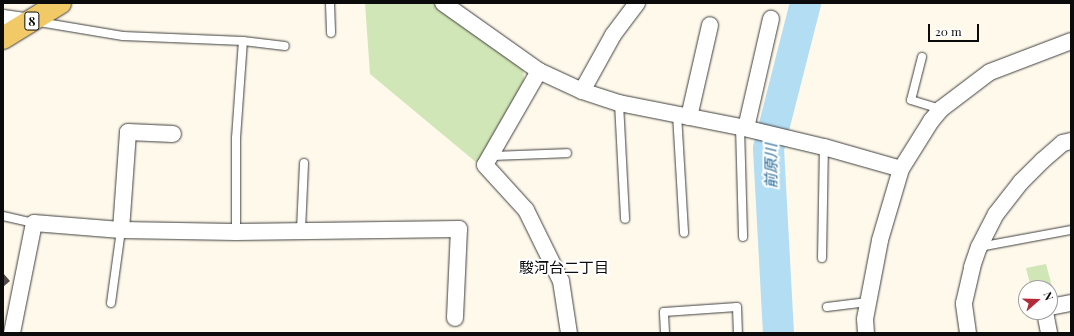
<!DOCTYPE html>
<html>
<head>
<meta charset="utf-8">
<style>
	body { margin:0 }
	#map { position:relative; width:1074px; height:336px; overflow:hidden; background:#fef9ea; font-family:"Playfair Display","Noto Sans JP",serif }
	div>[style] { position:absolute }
	.green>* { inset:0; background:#d1e6b6 }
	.river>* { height:31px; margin:-15.5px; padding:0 15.5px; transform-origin:15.5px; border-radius:15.5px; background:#b2ddf2 }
	.building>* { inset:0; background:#534c48 }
	.roads { filter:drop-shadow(0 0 1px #3e3e3e) drop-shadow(0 0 1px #3e3e3e) }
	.lane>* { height:8px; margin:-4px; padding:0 4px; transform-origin:4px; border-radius:4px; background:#fff }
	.street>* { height:16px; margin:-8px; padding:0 8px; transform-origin:8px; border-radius:8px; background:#fff }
	.primary>* { height:22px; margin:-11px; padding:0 11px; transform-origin:11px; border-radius:11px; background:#f1ca67 }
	span { translate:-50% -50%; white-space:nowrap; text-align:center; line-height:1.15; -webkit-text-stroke:4px #fff; paint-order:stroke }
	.shield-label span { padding:1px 3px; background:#fff; border:1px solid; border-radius:3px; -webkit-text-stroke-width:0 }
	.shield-label { font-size:13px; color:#0b0b0b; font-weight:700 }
	.water-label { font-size:15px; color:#1c6595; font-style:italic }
	.neighbourhood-label { font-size:15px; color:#0b0b0b }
	.frame { position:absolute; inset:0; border:4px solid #0b0b0b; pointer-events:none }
	.north { position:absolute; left:1018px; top:280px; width:40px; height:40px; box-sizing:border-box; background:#fff; border:1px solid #9d9d9d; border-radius:50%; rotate:70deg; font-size:11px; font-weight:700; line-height:16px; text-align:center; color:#0b0b0b }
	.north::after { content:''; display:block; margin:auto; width:14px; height:18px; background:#b32b38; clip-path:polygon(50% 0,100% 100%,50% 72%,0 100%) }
	.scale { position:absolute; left:928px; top:24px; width:51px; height:18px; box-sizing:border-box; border:2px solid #0b0b0b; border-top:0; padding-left:5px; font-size:12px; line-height:14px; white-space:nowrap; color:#0b0b0b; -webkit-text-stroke:3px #fff; paint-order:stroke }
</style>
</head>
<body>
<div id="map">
	<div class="green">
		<i style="clip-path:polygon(365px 3px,435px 3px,523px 65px,524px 81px,477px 163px,370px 74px)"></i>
		<i style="clip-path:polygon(1046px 264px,1055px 298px,1050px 299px,1050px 288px,1031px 288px,1026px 268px)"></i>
	</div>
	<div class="river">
		<i style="left:778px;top:333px;width:185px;rotate:-93.1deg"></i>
		<i style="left:768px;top:148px;width:150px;rotate:-75.7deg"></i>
	</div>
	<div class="building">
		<i style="clip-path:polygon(3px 273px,10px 281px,3px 287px)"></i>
	</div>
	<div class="roads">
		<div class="lane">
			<i style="left:330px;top:3px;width:30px;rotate:88deg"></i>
			<i style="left:39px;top:22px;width:85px;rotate:9.5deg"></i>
			<i style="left:123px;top:36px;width:120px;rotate:2.4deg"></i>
			<i style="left:243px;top:41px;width:42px;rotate:6.8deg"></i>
			<i style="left:922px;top:57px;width:44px;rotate:104.3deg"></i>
			<i style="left:911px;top:100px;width:31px;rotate:17deg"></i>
			<i style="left:619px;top:103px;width:116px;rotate:87deg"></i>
			<i style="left:677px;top:114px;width:119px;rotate:86.6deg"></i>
			<i style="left:740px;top:127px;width:110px;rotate:88.4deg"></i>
			<i style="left:490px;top:156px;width:77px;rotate:-2.2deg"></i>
			<i style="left:3px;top:216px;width:32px;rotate:13deg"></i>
			<i style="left:301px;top:230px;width:67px;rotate:-87.4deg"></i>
			<i style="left:236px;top:232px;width:94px;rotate:-90deg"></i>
			<i style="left:236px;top:138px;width:97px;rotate:-85.9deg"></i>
			<i style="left:979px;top:247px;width:94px;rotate:-10.5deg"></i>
			<i style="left:822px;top:258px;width:111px;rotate:-89deg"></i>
			<i style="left:111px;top:303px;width:74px;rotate:-82.2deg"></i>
			<i style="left:827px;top:307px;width:41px;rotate:-7deg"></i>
			<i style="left:665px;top:333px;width:21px;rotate:-93deg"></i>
			<i style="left:664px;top:312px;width:73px;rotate:-3.9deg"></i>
			<i style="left:737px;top:307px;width:26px;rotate:88deg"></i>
		</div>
		<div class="street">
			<i style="left:443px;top:3px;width:118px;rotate:35.3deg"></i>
			<i style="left:539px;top:71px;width:47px;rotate:24.9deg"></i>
			<i style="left:582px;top:91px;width:39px;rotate:18deg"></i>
			<i style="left:619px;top:103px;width:123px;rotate:11.2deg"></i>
			<i style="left:740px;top:127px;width:86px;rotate:13.4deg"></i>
			<i style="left:824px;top:147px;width:80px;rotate:15.9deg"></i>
			<i style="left:3px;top:18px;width:27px;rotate:8deg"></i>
			<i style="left:539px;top:71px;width:108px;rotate:119.9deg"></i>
			<i style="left:485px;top:165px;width:61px;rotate:47.7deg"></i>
			<i style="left:526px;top:210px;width:79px;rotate:63.8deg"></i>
			<i style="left:561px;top:281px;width:53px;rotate:81.3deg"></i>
			<i style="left:582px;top:91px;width:64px;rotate:-61deg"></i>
			<i style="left:613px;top:35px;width:40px;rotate:-53deg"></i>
			<i style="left:689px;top:117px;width:94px;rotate:-77.1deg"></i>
			<i style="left:746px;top:128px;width:112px;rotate:-77.1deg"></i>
			<i style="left:121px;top:230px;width:98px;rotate:-85.9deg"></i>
			<i style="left:128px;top:132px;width:45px;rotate:2.5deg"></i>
			<i style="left:1050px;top:307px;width:21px;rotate:-11deg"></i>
			<i style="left:1045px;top:312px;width:21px;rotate:79deg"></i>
			<i style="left:12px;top:333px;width:112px;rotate:-78.7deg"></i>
			<i style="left:34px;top:223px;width:87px;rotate:4.6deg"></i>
			<i style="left:121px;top:230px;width:115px;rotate:1deg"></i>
			<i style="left:236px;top:232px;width:223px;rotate:-0.8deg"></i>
			<i style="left:459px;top:229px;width:89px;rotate:92.6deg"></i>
			<i style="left:866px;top:333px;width:14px;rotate:-94deg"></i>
			<i style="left:865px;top:319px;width:80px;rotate:-79.2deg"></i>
			<i style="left:880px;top:240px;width:74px;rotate:-73.5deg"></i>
			<i style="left:901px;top:169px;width:57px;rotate:-58deg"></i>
			<i style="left:931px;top:121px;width:16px;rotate:-50deg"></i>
			<i style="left:941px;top:109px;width:61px;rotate:-37.1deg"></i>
			<i style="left:990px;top:72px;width:87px;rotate:-20.9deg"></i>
			<i style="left:968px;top:333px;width:30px;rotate:-98deg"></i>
			<i style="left:964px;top:303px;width:37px;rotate:-77deg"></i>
			<i style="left:972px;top:267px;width:21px;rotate:-71deg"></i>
			<i style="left:979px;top:247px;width:37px;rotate:-63deg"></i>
			<i style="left:996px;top:214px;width:41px;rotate:-52deg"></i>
			<i style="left:1021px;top:182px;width:30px;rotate:-45deg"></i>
			<i style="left:1042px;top:161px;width:28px;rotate:-41deg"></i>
			<i style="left:1063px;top:143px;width:8px;rotate:-14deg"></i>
		</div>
		<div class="primary">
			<i style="left:3px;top:38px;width:67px;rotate:-31.6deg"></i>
		</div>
	</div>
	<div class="shield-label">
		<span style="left:32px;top:21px">8</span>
	</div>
	<div class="water-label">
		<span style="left:771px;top:166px;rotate:-90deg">前原川</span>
	</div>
	<div class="neighbourhood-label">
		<span style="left:564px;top:268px">駿河台二丁目</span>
	</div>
	<div class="frame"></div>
	<div class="north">N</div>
	<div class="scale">20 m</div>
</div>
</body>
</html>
